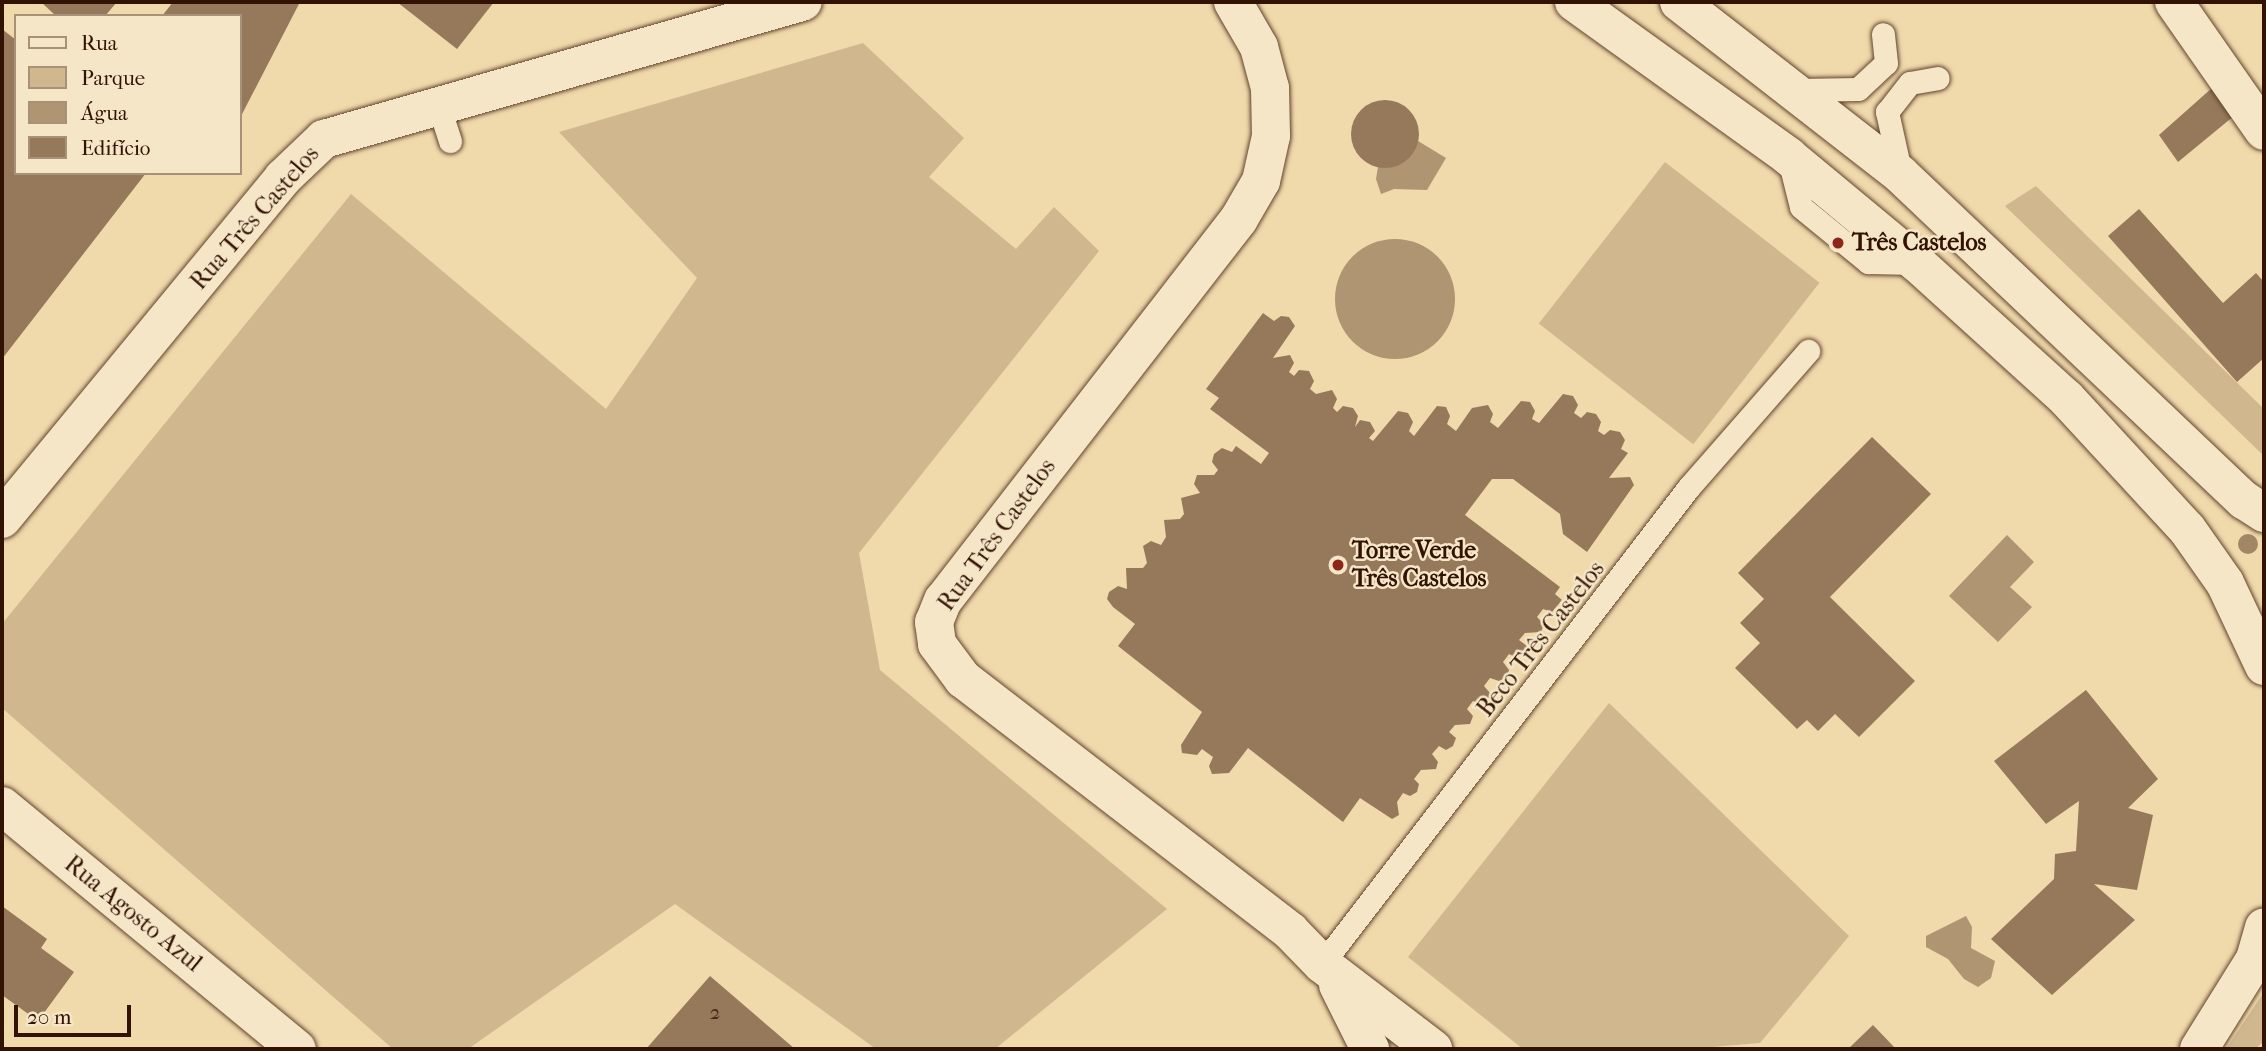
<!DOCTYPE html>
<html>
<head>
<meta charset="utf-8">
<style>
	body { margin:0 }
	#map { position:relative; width:2266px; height:1051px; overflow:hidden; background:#f0d9ab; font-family:"IM FELL French Canon",serif }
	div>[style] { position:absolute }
	.green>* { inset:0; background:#d0b78e; transform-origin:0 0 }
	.water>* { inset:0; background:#af9572 }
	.round { border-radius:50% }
	.building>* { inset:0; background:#95795a }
	.roads { filter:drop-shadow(0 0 2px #62442c) drop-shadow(0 0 2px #62442c) }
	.lane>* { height:23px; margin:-11.5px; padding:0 11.5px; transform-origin:11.5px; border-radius:11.5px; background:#f5e6c8 }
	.street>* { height:38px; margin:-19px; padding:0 19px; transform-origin:19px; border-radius:19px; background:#f5e6c8 }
	.secondary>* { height:38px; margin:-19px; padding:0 19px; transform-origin:19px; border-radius:19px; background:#f5e6c8 }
	.trees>* { width:20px; height:20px; margin:-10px; border-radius:50%; background:#a18765 }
	.dots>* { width:19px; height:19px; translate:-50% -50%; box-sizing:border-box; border:4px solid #f5e6c8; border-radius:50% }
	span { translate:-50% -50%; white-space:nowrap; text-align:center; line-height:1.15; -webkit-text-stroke:5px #f5e6c8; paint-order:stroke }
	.number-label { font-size:21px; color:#4b2c18 }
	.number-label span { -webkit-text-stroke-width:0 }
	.street-label { font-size:24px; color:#321202 }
	.poi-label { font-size:24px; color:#321202; font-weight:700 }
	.left { translate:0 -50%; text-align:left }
	.frame { position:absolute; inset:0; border:4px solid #321202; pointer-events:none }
	.legend { position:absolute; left:14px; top:14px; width:228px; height:161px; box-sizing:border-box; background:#f5e6c8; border:2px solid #a79179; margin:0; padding:9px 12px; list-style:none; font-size:21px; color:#321202 }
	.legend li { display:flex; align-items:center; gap:14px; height:35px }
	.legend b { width:35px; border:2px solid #a79179 }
	.scale { position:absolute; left:14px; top:1005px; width:117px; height:32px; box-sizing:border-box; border:4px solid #321202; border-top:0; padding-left:9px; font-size:21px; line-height:24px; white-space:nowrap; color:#321202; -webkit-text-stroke:5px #f5e6c8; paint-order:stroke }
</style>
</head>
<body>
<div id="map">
	<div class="green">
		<i style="clip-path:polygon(863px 43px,964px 138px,929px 177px,1016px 249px,1054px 207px,1099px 251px,859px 553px,880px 670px,1167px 909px,995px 1049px,876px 1049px,675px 904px,468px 1049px,393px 1049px,2px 708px,2px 624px,351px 194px,606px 409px,697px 278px,559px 132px)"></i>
		<i style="left:1665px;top:162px;width:196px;height:205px;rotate:38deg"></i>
		<i style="clip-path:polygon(2036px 186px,2264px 409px,2264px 456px,2005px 206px)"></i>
		<i style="clip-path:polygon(1609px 703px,1849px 936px,1760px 1043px,1688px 1049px,1523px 1049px,1408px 957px)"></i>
		<i style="clip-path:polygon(2264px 992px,2264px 1041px,2255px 1049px,2226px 1049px)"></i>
	</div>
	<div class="water">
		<i style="clip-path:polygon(1418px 141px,1446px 158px,1427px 190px,1394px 189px,1381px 194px,1376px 179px,1378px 167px,1400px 164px)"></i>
		<i class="round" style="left:1335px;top:239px;width:120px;height:120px"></i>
		<i style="clip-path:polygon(2007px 535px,2034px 562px,2010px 587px,2032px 607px,1998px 642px,1949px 596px)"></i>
		<i style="clip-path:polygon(1966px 916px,1972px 927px,1971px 948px,1995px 961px,1991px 978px,1978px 987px,1964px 979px,1948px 959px,1926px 947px,1926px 936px)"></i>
	</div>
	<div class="building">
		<i style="clip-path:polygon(41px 2px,117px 2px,105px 16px,56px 16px)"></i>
		<i style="clip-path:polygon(173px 2px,300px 2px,240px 118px,240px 16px,162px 16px)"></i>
		<i style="clip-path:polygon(397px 2px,494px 2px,457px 49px)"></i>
		<i style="clip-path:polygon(2px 29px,16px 40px,16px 173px,146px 173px,2px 359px)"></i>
		<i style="clip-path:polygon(2221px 80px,2246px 106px,2178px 162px,2159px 135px)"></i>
		<i class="round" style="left:1351px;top:100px;width:68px;height:68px"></i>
		<i style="clip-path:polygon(2139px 209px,2223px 303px,2256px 273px,2264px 282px,2264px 358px,2237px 382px,2108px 236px)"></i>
		<i style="clip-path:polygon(1263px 313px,1274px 321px,1281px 316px,1289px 317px,1295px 326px,1273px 358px,1290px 355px,1294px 363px,1289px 372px,1294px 376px,1299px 370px,1309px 371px,1314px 381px,1310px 389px,1316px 394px,1332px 390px,1337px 399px,1333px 408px,1337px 412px,1343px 406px,1353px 408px,1358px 416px,1355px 427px,1360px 420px,1370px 422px,1375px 431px,1369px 438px,1373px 441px,1398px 411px,1408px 413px,1413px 422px,1409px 431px,1414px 436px,1437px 406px,1446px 407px,1450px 416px,1447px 424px,1456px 431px,1472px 408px,1488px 405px,1493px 414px,1490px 422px,1498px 428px,1521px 401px,1530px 402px,1535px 411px,1532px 419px,1539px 423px,1563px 394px,1573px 396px,1578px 405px,1574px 413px,1581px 418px,1587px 412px,1596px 414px,1601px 422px,1598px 431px,1604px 435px,1610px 430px,1620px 432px,1625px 440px,1621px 449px,1628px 453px,1609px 478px,1630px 477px,1634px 485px,1587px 552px,1563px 534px,1560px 514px,1513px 479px,1492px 479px,1465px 515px,1560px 587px,1555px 594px,1562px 600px,1552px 612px,1543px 609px,1537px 617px,1544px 624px,1541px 632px,1525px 633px,1519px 640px,1527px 646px,1524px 654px,1517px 658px,1509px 654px,1503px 662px,1509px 670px,1507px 677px,1499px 681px,1490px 678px,1484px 686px,1490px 693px,1488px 700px,1481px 704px,1473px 701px,1467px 709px,1473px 716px,1470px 724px,1455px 725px,1449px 732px,1456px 738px,1453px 746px,1446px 750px,1439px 746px,1432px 754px,1438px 762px,1436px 769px,1421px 770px,1414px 779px,1419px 784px,1417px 792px,1410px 796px,1403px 793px,1397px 802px,1399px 815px,1392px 819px,1360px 798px,1343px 822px,1248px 748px,1229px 773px,1212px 774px,1209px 766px,1213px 757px,1202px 749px,1197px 755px,1182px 753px,1181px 745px,1202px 712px,1118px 646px,1135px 624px,1113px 607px,1107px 599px,1109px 592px,1118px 586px,1127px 589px,1126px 568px,1143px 568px,1147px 563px,1143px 546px,1151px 541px,1161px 545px,1166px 537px,1164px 520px,1180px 519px,1184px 514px,1181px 498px,1200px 493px,1194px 484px,1197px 475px,1214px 475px,1218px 470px,1212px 462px,1214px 454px,1222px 448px,1232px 452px,1236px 446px,1261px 464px,1269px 453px,1210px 409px,1219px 398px,1206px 389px)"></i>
		<i style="clip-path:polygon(1872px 437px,1931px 494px,1830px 597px,1915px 681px,1859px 737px,1835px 714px,1818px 731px,1807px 720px,1797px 729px,1735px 668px,1760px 643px,1740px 623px,1764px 599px,1738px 573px)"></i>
		<i style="clip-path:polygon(2086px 690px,2158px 779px,2128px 808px,2153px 815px,2137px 890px,2094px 884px,2135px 920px,2052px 995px,1991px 939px,2054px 879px,2055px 854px,2076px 851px,2079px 801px,2046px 824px,1994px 761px)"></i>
		<i style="clip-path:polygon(2px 906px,47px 939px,41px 948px,74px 972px,38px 1021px,2px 995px)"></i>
		<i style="clip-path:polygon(710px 976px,795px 1049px,646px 1049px)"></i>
		<i style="clip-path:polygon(1873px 1025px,1896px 1049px,1848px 1049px)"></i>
	</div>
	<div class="roads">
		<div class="lane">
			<i style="left:1797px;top:90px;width:61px;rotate:-0.9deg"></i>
			<i style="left:1858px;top:89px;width:38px;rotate:-43deg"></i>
			<i style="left:1886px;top:63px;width:29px;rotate:-96deg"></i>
			<i style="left:438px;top:104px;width:39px;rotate:72deg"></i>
			<i style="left:1789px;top:159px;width:49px;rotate:76deg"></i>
			<i style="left:1801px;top:207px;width:87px;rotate:39.4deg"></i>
			<i style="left:1868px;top:262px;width:47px;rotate:1.2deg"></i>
			<i style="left:1901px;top:175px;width:65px;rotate:-102.5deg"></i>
			<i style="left:1887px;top:112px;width:37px;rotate:-52deg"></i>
			<i style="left:1910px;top:83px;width:28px;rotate:-10deg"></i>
			<i style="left:1322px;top:964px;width:602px;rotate:-52.43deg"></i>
			<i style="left:1689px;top:487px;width:181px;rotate:-48.8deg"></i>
		</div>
		<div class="street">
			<i style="left:1233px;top:2px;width:52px;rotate:60deg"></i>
			<i style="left:1259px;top:47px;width:42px;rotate:75deg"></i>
			<i style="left:1270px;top:88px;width:48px;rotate:88.8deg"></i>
			<i style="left:1271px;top:136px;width:46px;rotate:102.5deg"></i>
			<i style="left:1261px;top:181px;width:44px;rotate:120.1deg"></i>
			<i style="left:1239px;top:219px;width:482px;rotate:127.8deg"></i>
			<i style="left:943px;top:600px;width:24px;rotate:112deg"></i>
			<i style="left:934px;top:622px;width:22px;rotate:82deg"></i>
			<i style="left:937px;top:644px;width:44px;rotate:53.4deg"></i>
			<i style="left:963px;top:679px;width:413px;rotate:37.6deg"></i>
			<i style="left:1290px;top:931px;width:46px;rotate:45.9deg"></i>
			<i style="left:1322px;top:964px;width:140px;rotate:37.4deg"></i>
			<i style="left:2174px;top:2px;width:157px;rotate:55.1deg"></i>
			<i style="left:2px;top:519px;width:442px;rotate:-50.5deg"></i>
			<i style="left:283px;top:178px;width:57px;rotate:-43.6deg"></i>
			<i style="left:324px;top:139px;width:498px;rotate:-16deg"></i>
			<i style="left:2px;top:806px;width:382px;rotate:39.5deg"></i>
			<i style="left:1338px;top:985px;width:72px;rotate:63.4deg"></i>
		</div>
		<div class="secondary">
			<i style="left:1574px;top:2px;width:264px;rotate:35.7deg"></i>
			<i style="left:1788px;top:156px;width:168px;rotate:39.7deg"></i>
			<i style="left:1917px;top:263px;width:201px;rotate:42.2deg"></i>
			<i style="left:2066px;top:398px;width:178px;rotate:47.3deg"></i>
			<i style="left:2187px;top:529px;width:66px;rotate:54.9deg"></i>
			<i style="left:2225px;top:583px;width:92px;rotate:64.8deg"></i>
			<i style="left:1679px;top:2px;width:281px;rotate:37.9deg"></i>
			<i style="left:1901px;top:175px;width:473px;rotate:43.5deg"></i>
			<i style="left:2244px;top:500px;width:24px;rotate:33deg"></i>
			<i style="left:2199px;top:1049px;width:106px;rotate:-58.1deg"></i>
			<i style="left:2255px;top:959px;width:33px;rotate:-74deg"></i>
		</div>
	</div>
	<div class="trees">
		<i style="left:2248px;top:544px"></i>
	</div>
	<div class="dots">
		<i style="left:1838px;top:243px;background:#8f2418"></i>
		<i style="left:1338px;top:565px;background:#8f2418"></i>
	</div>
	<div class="number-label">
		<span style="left:715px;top:1012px">2</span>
	</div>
	<div class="street-label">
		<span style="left:255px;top:218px;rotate:-49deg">Rua Três Castelos</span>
		<span style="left:997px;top:535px;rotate:-54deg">Rua Três Castelos</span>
		<span style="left:1541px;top:639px;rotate:-52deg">Beco Três Castelos</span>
		<span style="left:133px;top:914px;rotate:39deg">Rua Agosto Azul</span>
	</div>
	<div class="poi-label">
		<span class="left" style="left:1852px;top:243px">Três Castelos</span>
		<span class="left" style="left:1352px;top:565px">Torre Verde<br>Três Castelos</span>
	</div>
	<div class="frame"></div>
	<ul class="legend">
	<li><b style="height:9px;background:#f5e6c8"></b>Rua</li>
	<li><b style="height:19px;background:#d0b78e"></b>Parque</li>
	<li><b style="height:19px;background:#af9572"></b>Água</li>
	<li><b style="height:19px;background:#95795a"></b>Edifício</li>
	</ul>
	<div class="scale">20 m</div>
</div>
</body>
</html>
